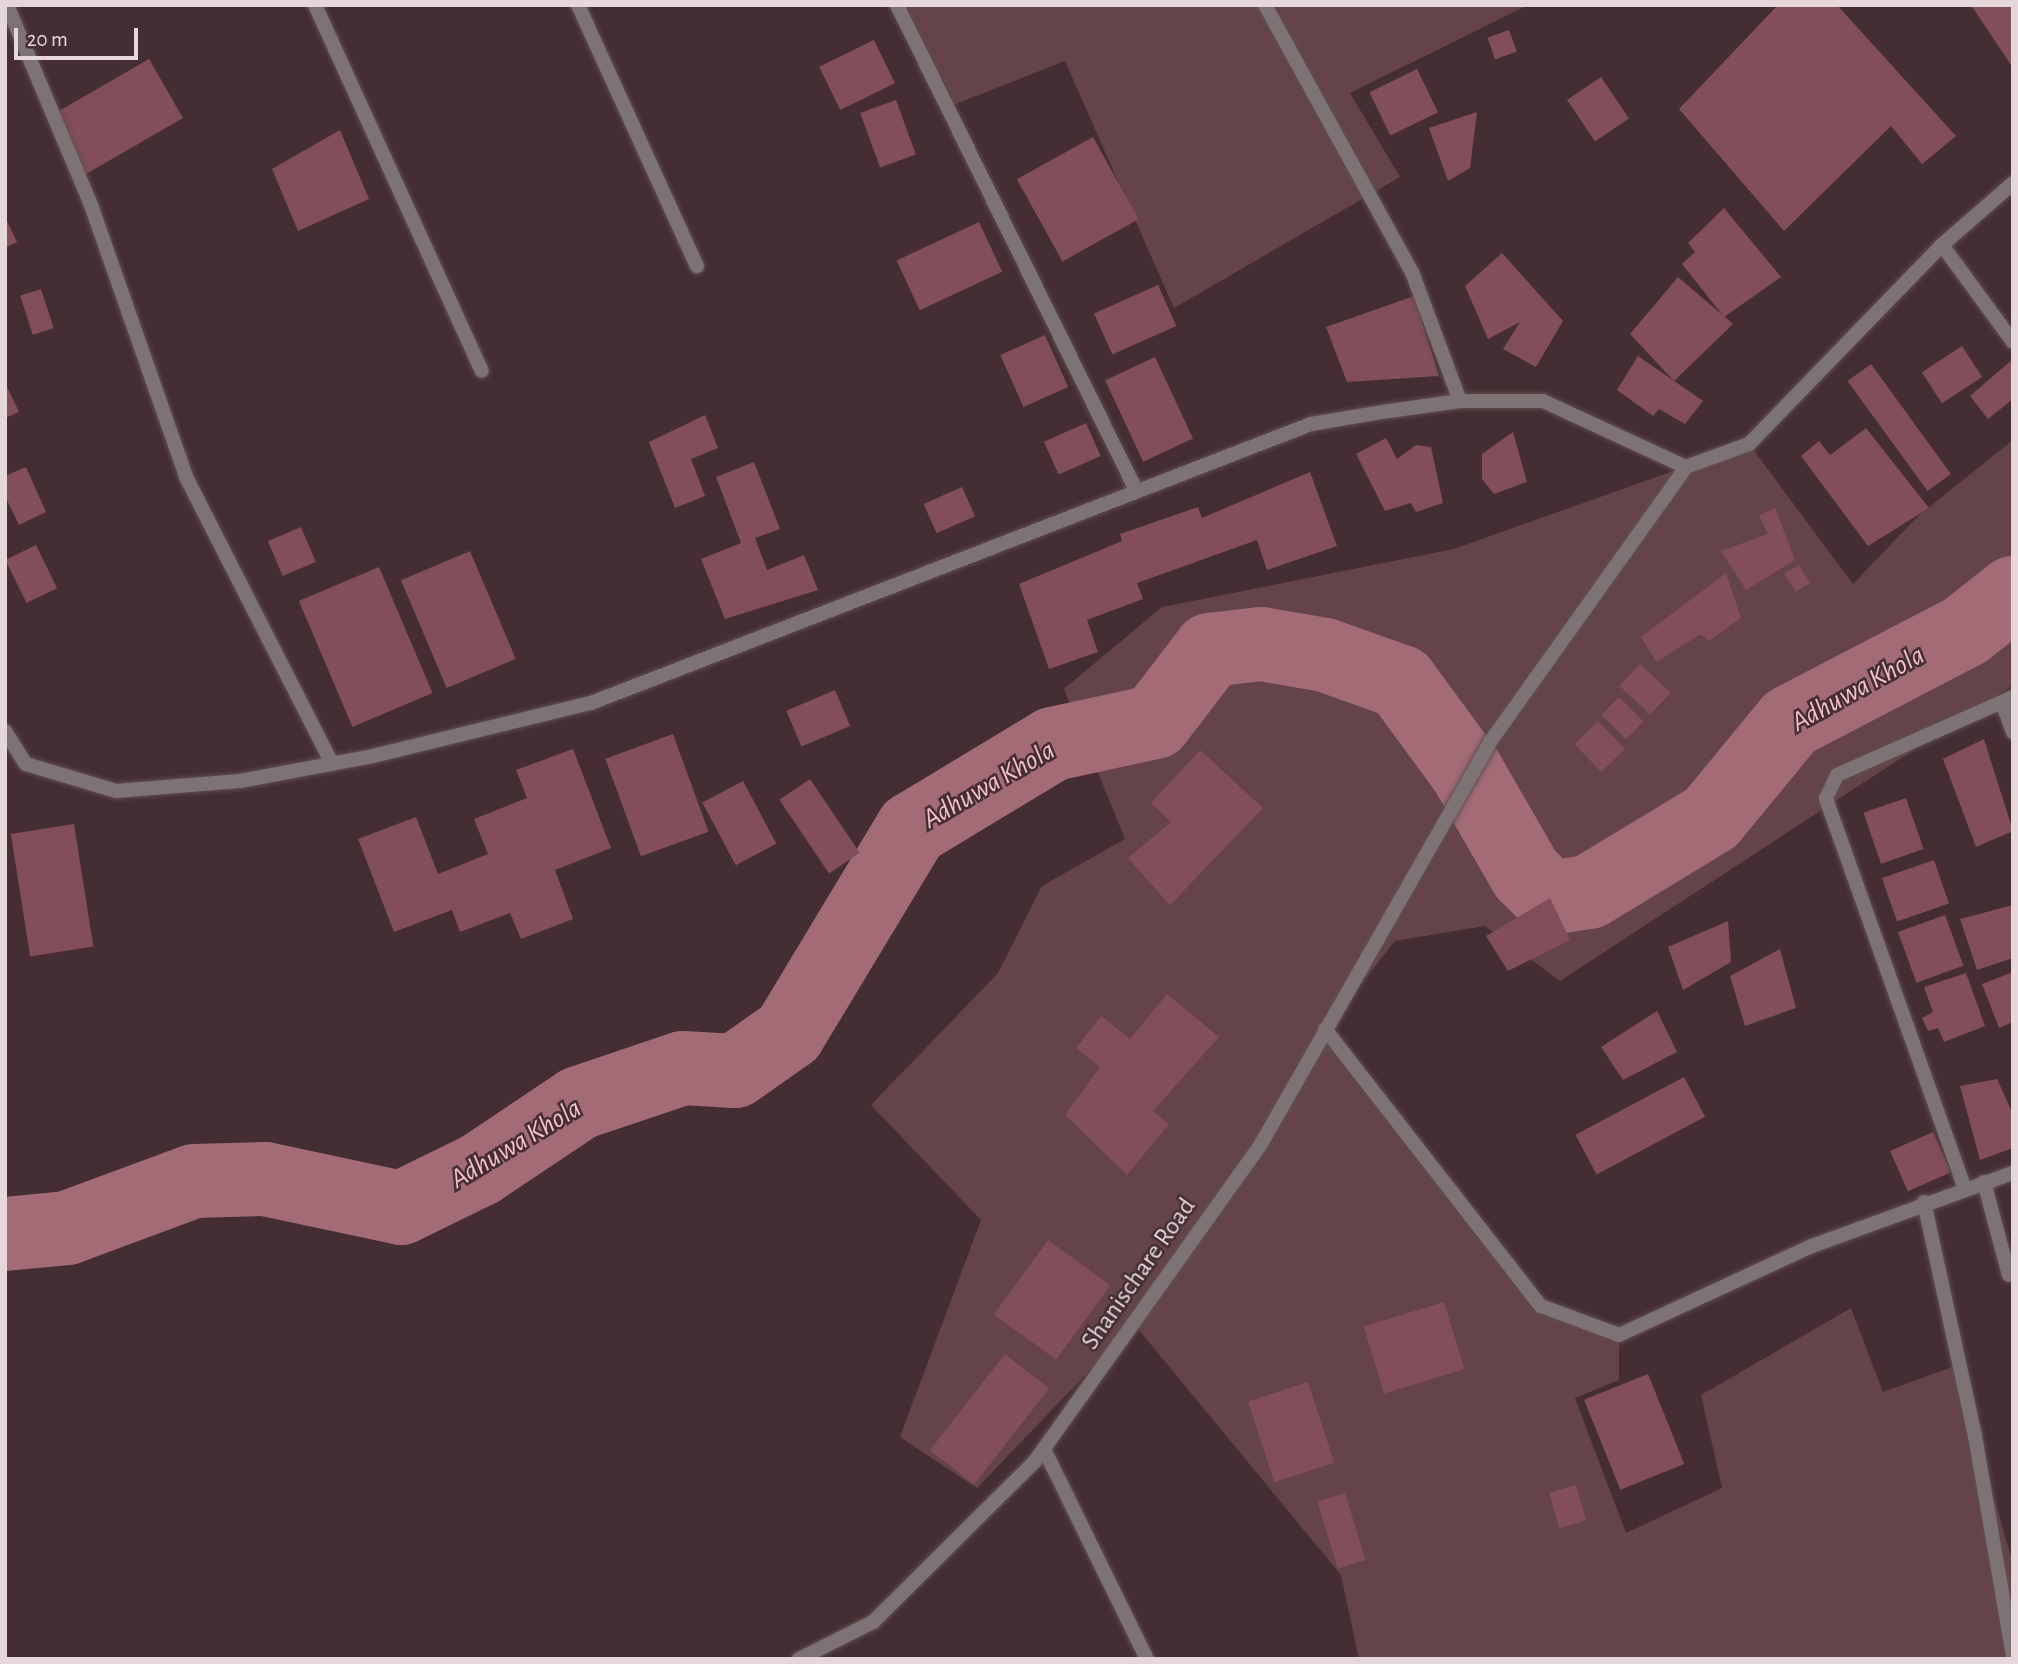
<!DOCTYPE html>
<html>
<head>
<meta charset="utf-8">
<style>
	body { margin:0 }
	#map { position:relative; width:2018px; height:1664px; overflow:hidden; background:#442e33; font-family:"Alegreya Sans",sans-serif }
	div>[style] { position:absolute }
	.green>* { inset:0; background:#64444a }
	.river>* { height:74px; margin:-37px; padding:0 37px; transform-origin:37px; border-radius:37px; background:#a26b76 }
	.building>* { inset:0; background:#824e59; transform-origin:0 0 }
	.roads { filter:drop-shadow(0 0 2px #614c51) drop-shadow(0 0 2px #614c51) }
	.service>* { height:14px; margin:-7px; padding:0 7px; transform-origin:7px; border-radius:7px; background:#7d7274 }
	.minor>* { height:14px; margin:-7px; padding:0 7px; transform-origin:7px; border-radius:7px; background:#7d7274 }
	.tertiary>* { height:14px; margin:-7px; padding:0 7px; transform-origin:7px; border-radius:7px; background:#7d7274 }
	span { translate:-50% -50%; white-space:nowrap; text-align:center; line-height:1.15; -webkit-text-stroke:5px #442e33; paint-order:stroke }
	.street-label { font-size:26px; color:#e6d7da }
	.water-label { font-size:28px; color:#f5c1ca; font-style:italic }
	.frame { position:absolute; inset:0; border:7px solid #e6d7da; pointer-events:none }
	.scale { position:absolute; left:14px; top:28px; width:124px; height:32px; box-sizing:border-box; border:4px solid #e6d7da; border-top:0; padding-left:9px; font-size:21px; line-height:24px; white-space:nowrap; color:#e6d7da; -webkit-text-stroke:5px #442e33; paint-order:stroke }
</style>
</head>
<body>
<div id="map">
	<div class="green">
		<i style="clip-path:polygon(897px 5px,1528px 5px,1350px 93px,1400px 177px,1174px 308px,1065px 61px,943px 109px)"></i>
		<i style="clip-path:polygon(2013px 440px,2013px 685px,1560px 981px,1485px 926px,1395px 941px,1326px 1029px,1541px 1306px,1619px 1335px,1619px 1380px,1575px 1398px,1626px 1533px,1722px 1488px,1701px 1395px,1851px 1308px,1883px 1392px,1955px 1366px,2013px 1563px,2013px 1659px,1359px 1659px,1341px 1575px,1134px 1324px,977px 1488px,900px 1437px,981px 1220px,871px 1105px,998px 973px,1042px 886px,1125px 839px,1064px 689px,1162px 607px,1454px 549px,1749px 444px,1853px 584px,1918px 516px)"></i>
	</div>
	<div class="river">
		<i style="left:5px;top:1234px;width:62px;rotate:-5.5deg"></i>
		<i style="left:67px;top:1228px;width:135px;rotate:-20.3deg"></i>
		<i style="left:194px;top:1181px;width:71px;rotate:-1.6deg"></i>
		<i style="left:265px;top:1179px;width:139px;rotate:12deg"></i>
		<i style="left:401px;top:1208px;width:87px;rotate:-26deg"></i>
		<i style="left:479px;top:1170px;width:120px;rotate:-33.8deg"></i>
		<i style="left:579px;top:1103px;width:110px;rotate:-18.6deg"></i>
		<i style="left:683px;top:1068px;width:52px;rotate:3.3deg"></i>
		<i style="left:735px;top:1071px;width:66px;rotate:-35.1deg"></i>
		<i style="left:789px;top:1033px;width:238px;rotate:-58.9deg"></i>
		<i style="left:912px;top:829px;width:165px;rotate:-31.1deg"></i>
		<i style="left:1053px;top:744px;width:104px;rotate:-12.2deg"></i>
		<i style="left:1155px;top:722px;width:91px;rotate:-52.6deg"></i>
		<i style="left:1210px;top:650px;width:51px;rotate:-6.7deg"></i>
		<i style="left:1261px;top:644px;width:65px;rotate:9.8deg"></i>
		<i style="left:1325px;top:655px;width:81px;rotate:19.6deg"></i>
		<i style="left:1401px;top:682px;width:112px;rotate:53.7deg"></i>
		<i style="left:1467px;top:772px;width:118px;rotate:60deg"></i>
		<i style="left:1526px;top:874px;width:34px;rotate:45deg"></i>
		<i style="left:1550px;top:898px;width:39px;rotate:-9deg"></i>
		<i style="left:1589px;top:892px;width:143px;rotate:-31.2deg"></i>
		<i style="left:1711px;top:818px;width:124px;rotate:-50.5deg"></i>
		<i style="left:1790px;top:722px;width:197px;rotate:-27.5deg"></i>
		<i style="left:1965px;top:631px;width:61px;rotate:-38.4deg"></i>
	</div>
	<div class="building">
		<i style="clip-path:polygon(1778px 5px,1837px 5px,1956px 136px,1922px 164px,1891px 126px,1784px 231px,1679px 109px)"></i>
		<i style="clip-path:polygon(1971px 5px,2013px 5px,2013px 68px)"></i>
		<i style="left:1509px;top:30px;width:23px;height:23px;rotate:70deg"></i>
		<i style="left:874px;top:40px;width:48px;height:61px;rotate:64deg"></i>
		<i style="left:149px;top:59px;width:68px;height:112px;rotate:60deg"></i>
		<i style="left:1417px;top:69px;width:48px;height:53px;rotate:64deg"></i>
		<i style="left:1601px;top:77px;width:50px;height:41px;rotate:56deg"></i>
		<i style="left:896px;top:100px;width:58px;height:38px;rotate:70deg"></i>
		<i style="clip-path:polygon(1477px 112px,1470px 168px,1448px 181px,1429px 128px)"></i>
		<i style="clip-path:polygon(340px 130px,369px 199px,298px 231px,272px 169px)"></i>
		<i style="left:1093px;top:137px;width:94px;height:87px;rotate:61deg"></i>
		<i style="clip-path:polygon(1724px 208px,1781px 277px,1724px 317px,1682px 264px,1695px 252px,1688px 243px)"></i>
		<i style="clip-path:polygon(5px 217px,17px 242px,5px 248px)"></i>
		<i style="left:979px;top:222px;width:55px;height:91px;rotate:65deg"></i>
		<i style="clip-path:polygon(1502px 253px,1563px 321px,1536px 367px,1503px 349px,1520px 322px,1488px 339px,1465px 286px)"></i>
		<i style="clip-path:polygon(1678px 277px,1733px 324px,1674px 381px,1630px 334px)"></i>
		<i style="left:1158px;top:285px;width:45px;height:70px;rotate:66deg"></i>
		<i style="left:41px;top:289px;width:41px;height:22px;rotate:72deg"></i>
		<i style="clip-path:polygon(1414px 296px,1439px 376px,1347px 382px,1326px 327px)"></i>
		<i style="left:1045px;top:335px;width:57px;height:49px;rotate:66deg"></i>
		<i style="left:1962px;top:346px;width:37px;height:48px;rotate:57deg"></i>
		<i style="clip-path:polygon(1638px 356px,1703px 401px,1685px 424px,1659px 409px,1653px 416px,1617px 390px)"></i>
		<i style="left:1155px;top:357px;width:90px;height:55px;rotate:65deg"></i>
		<i style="clip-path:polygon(2013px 359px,2013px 399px,1988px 419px,1970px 396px)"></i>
		<i style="left:1871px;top:364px;width:136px;height:29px;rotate:54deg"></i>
		<i style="clip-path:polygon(5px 383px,19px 412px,5px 418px)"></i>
		<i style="clip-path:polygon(705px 415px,718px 448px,691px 459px,705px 496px,675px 508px,649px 442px)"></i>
		<i style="left:1086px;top:423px;width:36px;height:46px;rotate:66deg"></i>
		<i style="clip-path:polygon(1866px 428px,1929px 508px,1868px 546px,1801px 456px,1819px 441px,1830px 455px)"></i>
		<i style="clip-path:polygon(1513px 432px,1527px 482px,1494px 494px,1482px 479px,1482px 454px)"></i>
		<i style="clip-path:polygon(1386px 438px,1397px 459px,1416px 445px,1431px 447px,1443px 503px,1416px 512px,1411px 503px,1385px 511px,1356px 454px)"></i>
		<i style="clip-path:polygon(754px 462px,780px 529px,755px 538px,767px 570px,804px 555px,818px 590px,725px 619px,701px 559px,741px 543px,716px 477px)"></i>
		<i style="clip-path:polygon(26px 467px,46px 512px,19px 525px,5px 496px,5px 476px)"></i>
		<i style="clip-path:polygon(1310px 472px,1337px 546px,1267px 570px,1257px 540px,1137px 583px,1143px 599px,1087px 620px,1098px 652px,1049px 669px,1019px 584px,1122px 541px,1120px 534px,1198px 507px,1202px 518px)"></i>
		<i style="left:962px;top:487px;width:32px;height:42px;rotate:66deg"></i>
		<i style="clip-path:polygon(1775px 508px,1795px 560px,1746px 590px,1721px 551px,1768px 534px,1759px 516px)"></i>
		<i style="left:301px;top:527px;width:38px;height:36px;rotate:67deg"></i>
		<i style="left:36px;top:545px;width:48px;height:34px;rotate:64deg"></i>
		<i style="left:470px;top:551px;width:117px;height:75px;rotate:67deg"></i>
		<i style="left:1799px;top:565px;width:21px;height:17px;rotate:59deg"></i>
		<i style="left:379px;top:567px;width:137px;height:87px;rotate:67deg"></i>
		<i style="clip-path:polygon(1726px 573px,1741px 618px,1709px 641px,1701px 634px,1656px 662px,1641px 637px)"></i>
		<i style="left:1640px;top:664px;width:42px;height:30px;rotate:43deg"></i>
		<i style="left:835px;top:690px;width:39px;height:53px;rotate:67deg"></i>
		<i style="left:1619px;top:697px;width:35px;height:25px;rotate:45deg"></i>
		<i style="left:1598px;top:721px;width:39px;height:33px;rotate:46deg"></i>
		<i style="left:673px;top:734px;width:104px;height:72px;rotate:70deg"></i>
		<i style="clip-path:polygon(1984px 739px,2013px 831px,1976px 847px,1943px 759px)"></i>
		<i style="clip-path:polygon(573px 749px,611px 848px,555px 870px,573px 919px,521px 939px,510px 913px,460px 932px,452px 910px,394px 932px,358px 839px,416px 817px,438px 874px,488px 854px,474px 819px,527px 798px,516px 770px)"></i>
		<i style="clip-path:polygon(1200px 750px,1263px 808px,1170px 905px,1128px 858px,1171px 822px,1151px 803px)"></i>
		<i style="left:810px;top:779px;width:89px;height:37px;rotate:56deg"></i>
		<i style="left:743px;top:781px;width:71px;height:46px;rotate:62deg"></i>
		<i style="left:1906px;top:798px;width:54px;height:45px;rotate:71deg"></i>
		<i style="left:74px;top:824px;width:124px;height:64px;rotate:81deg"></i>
		<i style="left:1934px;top:860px;width:46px;height:55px;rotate:71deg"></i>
		<i style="clip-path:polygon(1550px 898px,1570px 940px,1508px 971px,1486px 936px)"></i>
		<i style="clip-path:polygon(2013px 905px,2013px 958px,1977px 970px,1960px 919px)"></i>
		<i style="left:1945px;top:915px;width:54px;height:50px;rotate:70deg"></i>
		<i style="clip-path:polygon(1728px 921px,1731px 962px,1683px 990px,1668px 947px)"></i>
		<i style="clip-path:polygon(1780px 949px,1796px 1008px,1745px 1026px,1730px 976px)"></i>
		<i style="clip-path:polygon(2013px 972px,2013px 1022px,1999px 1028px,1982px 984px)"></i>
		<i style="clip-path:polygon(1966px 973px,1985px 1026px,1944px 1042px,1938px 1028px,1928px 1031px,1922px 1018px,1933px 1012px,1924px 987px)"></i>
		<i style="clip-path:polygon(1167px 994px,1219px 1037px,1153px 1111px,1169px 1124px,1127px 1175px,1065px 1115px,1100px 1067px,1076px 1048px,1101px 1016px,1130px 1039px)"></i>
		<i style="clip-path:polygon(1657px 1011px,1677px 1052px,1623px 1080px,1601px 1047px)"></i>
		<i style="left:1684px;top:1077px;width:45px;height:123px;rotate:62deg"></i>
		<i style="clip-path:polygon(1997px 1079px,2013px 1114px,2013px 1148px,1980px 1160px,1960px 1086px)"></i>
		<i style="left:1933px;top:1132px;width:44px;height:47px;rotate:66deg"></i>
		<i style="left:1048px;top:1240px;width:77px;height:92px;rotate:36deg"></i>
		<i style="left:1444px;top:1302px;width:70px;height:84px;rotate:73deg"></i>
		<i style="left:1005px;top:1354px;width:56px;height:122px;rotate:38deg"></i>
		<i style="left:1648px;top:1374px;width:97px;height:69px;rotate:68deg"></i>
		<i style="left:1308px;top:1382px;width:85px;height:63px;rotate:72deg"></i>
		<i style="left:1576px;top:1485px;width:37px;height:28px;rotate:74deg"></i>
		<i style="left:1345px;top:1493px;width:70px;height:29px;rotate:73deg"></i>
	</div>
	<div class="roads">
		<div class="service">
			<i style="left:1984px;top:1182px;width:96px;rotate:75deg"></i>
			<i style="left:1965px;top:1189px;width:415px;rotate:-109.6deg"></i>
			<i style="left:1826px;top:798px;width:25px;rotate:-64deg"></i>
			<i style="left:1837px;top:775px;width:180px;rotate:-23.9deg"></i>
		</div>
		<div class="minor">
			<i style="left:7px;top:5px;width:217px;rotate:67.2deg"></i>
			<i style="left:91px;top:205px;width:288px;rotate:70.7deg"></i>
			<i style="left:186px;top:477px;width:322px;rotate:63deg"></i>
			<i style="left:315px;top:5px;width:402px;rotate:65.5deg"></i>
			<i style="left:578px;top:5px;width:287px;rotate:65.5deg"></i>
			<i style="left:897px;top:5px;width:538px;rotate:63.77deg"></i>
			<i style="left:1265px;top:5px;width:305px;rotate:61.2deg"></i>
			<i style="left:1412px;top:272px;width:138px;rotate:69.6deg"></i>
			<i style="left:1942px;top:245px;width:120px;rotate:53.8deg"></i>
			<i style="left:2013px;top:697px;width:12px;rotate:156deg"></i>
			<i style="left:2002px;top:702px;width:32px;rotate:70deg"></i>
			<i style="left:5px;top:731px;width:39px;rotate:58deg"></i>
			<i style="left:26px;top:764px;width:94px;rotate:16.7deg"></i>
			<i style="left:116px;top:791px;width:124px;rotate:-4.6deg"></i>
			<i style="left:240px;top:781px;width:135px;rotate:-10.6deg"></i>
			<i style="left:373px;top:756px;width:224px;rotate:-13.7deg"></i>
			<i style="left:591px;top:703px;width:772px;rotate:-21.18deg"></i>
			<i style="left:1311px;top:424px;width:79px;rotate:-9.5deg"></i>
			<i style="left:1389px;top:411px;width:72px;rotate:-8deg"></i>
			<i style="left:1460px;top:401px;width:83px"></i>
			<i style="left:1543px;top:401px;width:157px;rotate:24.8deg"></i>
			<i style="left:1325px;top:1029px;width:351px;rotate:52.1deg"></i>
			<i style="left:1541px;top:1306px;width:83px;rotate:20.4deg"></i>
			<i style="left:1619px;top:1335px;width:213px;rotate:-24.8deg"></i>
			<i style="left:1812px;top:1246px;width:214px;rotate:-20deg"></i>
			<i style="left:1924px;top:1202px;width:239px;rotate:77.7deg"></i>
			<i style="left:1975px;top:1436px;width:223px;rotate:80.2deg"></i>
			<i style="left:1044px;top:1449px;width:234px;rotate:63.9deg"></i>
		</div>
		<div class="tertiary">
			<i style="left:799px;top:1659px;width:83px;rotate:-26.6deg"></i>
			<i style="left:873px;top:1622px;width:228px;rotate:-44.8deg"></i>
			<i style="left:1035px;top:1461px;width:389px;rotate:-54.5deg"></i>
			<i style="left:1261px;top:1144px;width:463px;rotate:-60.3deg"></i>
			<i style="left:1490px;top:742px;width:338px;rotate:-54.5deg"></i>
			<i style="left:1686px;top:467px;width:67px;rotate:-20.1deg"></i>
			<i style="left:1749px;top:444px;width:277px;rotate:-45.9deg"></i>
			<i style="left:1942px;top:245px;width:94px;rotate:-41.1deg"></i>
		</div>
	</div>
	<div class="street-label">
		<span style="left:1139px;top:1274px;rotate:-55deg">Shanischare Road</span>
	</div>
	<div class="water-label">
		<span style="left:1858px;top:689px;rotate:-29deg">Adhuwa Khola</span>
		<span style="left:989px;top:785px;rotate:-30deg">Adhuwa Khola</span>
		<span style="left:516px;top:1144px;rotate:-31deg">Adhuwa Khola</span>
	</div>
	<div class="frame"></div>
	<div class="scale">20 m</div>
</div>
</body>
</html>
